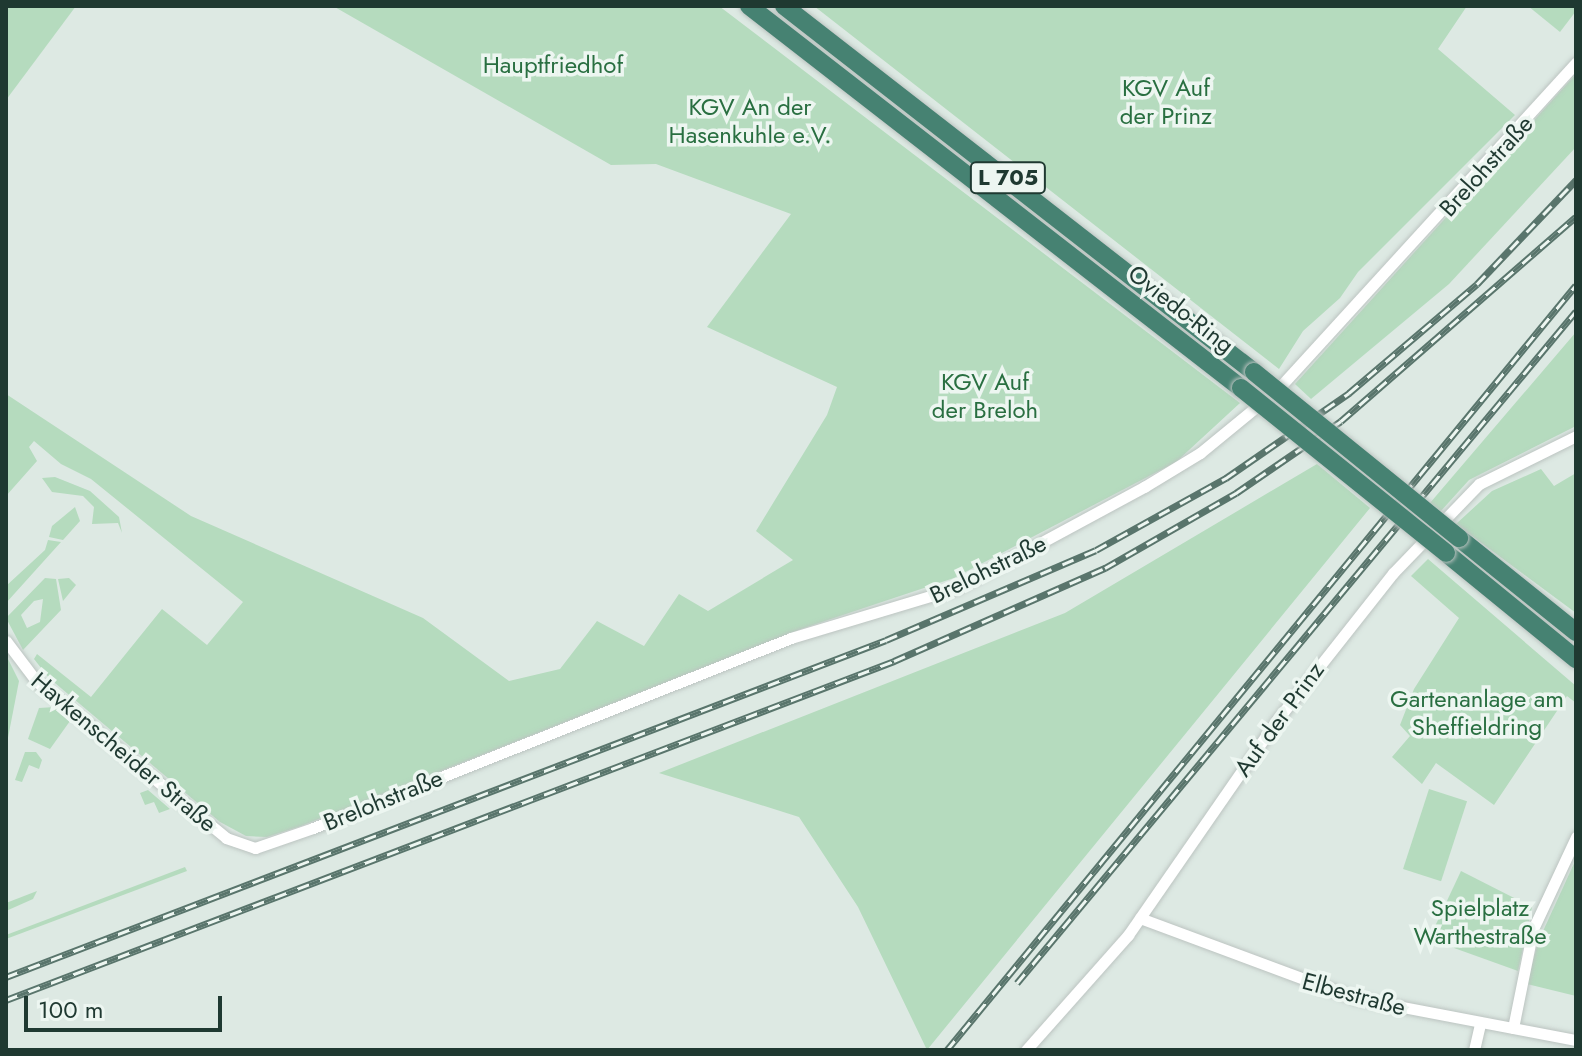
<!DOCTYPE html>
<html>
<head>
<meta charset="utf-8">
<style>
	body { margin:0 }
	#map { position:relative; width:1582px; height:1056px; overflow:hidden; background:#dde9e3; font-family:Jost,sans-serif }
	div>[style] { position:absolute }
	.green>* { inset:0; background:#b5dbbe; transform-origin:0 0 }
	.roads { filter:drop-shadow(0 0 2px #bcc4c1) drop-shadow(0 0 2px #bcc4c1) }
	.minor>* { height:11px; margin:-5.5px; padding:0 5.5px; transform-origin:5.5px; border-radius:5.5px; background:#fff }
	.trunk>* { height:18px; margin:-9px; padding:0 9px; transform-origin:9px; border-radius:9px; background:#468272 }
	.rail>* { height:7px; margin-top:-3.5px; transform-origin:0; background:repeating-linear-gradient(90deg,#edf6f1 0 12px,#59756c 0 24px); box-sizing:border-box; border-block:2px solid #59756c }
	.bridges { filter:drop-shadow(0 0 2px #bcc4c1) drop-shadow(0 0 2px #bcc4c1) }
	.trunk-bridge>* { height:18px; margin:-9px; padding:0 9px; transform-origin:9px; border-radius:9px; background:#468272 }
	span { translate:-50% -50%; white-space:nowrap; text-align:center; line-height:1.15; -webkit-text-stroke:7px #edf6f1; paint-order:stroke }
	.shield-label span { padding:2px 6px; background:#edf6f1; border:2px solid; border-radius:6px; -webkit-text-stroke-width:0 }
	.shield-label { font-size:22px; color:#1f3931; font-weight:700 }
	.park-label { font-size:24px; color:#296f41 }
	.street-label { font-size:24px; color:#1f3931 }
	.frame { position:absolute; inset:0; border:8px solid #1f3931; pointer-events:none }
	.scale { position:absolute; left:24px; top:996px; width:198px; height:36px; box-sizing:border-box; border:4px solid #1f3931; border-top:0; padding-left:10px; font-size:24px; line-height:28px; white-space:nowrap; color:#1f3931; -webkit-text-stroke:6px #edf6f1; paint-order:stroke }
</style>
</head>
<body>
<div id="map">
	<div class="green">
		<i style="clip-path:polygon(6px 6px,76px 6px,6px 100px)"></i>
		<i style="clip-path:polygon(333px 6px,719px 6px,1240px 403px,1176px 462px,954px 578px,801px 629px,301px 826px,267px 837px,246px 836px,220px 822px,49px 678px,34px 659px,37px 654px,91px 697px,162px 609px,207px 645px,243px 602px,91px 479px,61px 464px,34px 441px,29px 447px,37px 461px,6px 496px,6px 394px,191px 516px,423px 618px,509px 681px,560px 669px,597px 621px,644px 646px,679px 594px,708px 611px,793px 560px,756px 531px,827px 415px,837px 387px,707px 327px,791px 214px,656px 164px,611px 165px)"></i>
		<i style="clip-path:polygon(814px 6px,1467px 6px,1438px 49px,1515px 115px,1358px 272px,1340px 298px,1303px 331px,1279px 369px)"></i>
		<i style="clip-path:polygon(1528px 6px,1576px 6px,1576px 11px,1560px 32px)"></i>
		<i style="clip-path:polygon(1576px 74px,1576px 147px,1449px 284px,1311px 399px,1295px 384px)"></i>
		<i style="clip-path:polygon(1576px 332px,1576px 426px,1469px 480px,1440px 512px,1430px 503px)"></i>
		<i style="clip-path:polygon(1317px 464px,1370px 508px,927px 1050px,858px 907px,799px 817px,659px 773px,1065px 613px)"></i>
		<i style="clip-path:polygon(1541px 469px,1554px 486px,1576px 473px,1576px 613px,1456px 524px,1492px 491px)"></i>
		<i style="clip-path:polygon(55px 477px,90px 491px,119px 517px,122px 533px,118px 523px,92px 524px,94px 507px,83px 496px,52px 492px,42px 478px)"></i>
		<i style="clip-path:polygon(75px 507px,80px 521px,63px 540px,49px 537px,52px 526px)"></i>
		<i style="clip-path:polygon(48px 540px,61px 542px,6px 603px,6px 586px,45px 550px)"></i>
		<i style="clip-path:polygon(1428px 559px,1576px 686px,1576px 703px,1567px 696px,1494px 805px,1436px 763px,1422px 784px,1392px 757px,1410px 736px,1400px 725px,1414px 689px,1459px 618px,1411px 576px)"></i>
		<i style="clip-path:polygon(evenodd,45px 578px,56px 579px,61px 610px,23px 650px,6px 618px,45px 578px,43px 599px,40px 622px,27px 628px,21px 615px,34px 601px,43px 599px)"></i>
		<i style="clip-path:polygon(69px 578px,76px 585px,63px 601px,58px 579px)"></i>
		<i style="clip-path:polygon(6px 655px,19px 681px,6px 748px)"></i>
		<i style="clip-path:polygon(55px 707px,70px 721px,50px 749px,28px 739px,39px 708px)"></i>
		<i style="clip-path:polygon(25px 752px,36px 752px,42px 760px,39px 769px,29px 765px,22px 782px,15px 780px)"></i>
		<i style="left:1429px;top:789px;width:40px;height:84px;rotate:18deg"></i>
		<i style="clip-path:polygon(148px 790px,170px 809px,159px 813px,154px 802px,145px 805px,140px 793px)"></i>
		<i style="clip-path:polygon(1576px 859px,1576px 996px,1527px 984px,1538px 942px)"></i>
		<i style="clip-path:polygon(185px 867px,187px 871px,6px 939px,6px 935px)"></i>
		<i style="clip-path:polygon(1461px 871px,1532px 907px,1518px 971px,1429px 939px)"></i>
		<i style="clip-path:polygon(37px 891px,33px 899px,6px 911px,6px 903px)"></i>
	</div>
	<div class="roads">
		<div class="minor">
			<i style="left:6px;top:641px;width:51px;rotate:52.9deg"></i>
			<i style="left:37px;top:682px;width:245px;rotate:39.5deg"></i>
			<i style="left:226px;top:838px;width:31px;rotate:19deg"></i>
			<i style="left:255px;top:848px;width:61px;rotate:-19deg"></i>
			<i style="left:313px;top:828px;width:514px;rotate:-21.68deg"></i>
			<i style="left:791px;top:638px;width:173px;rotate:-16.8deg"></i>
			<i style="left:957px;top:588px;width:213px;rotate:-28.4deg"></i>
			<i style="left:1144px;top:487px;width:66px;rotate:-31.3deg"></i>
			<i style="left:1200px;top:453px;width:101px;rotate:-39.4deg"></i>
			<i style="left:1278px;top:389px;width:442px;rotate:-47.6deg"></i>
			<i style="left:1140px;top:918px;width:229px;rotate:20.4deg"></i>
			<i style="left:1355px;top:998px;width:225px;rotate:10.8deg"></i>
			<i style="left:1513px;top:1028px;width:101px;rotate:-78.6deg"></i>
			<i style="left:1533px;top:929px;width:102px;rotate:-64.9deg"></i>
			<i style="left:1026px;top:1050px;width:154px;rotate:-48.4deg"></i>
			<i style="left:1128px;top:935px;width:262px;rotate:-55.3deg"></i>
			<i style="left:1277px;top:720px;width:187px;rotate:-51.7deg"></i>
			<i style="left:1393px;top:573px;width:124px;rotate:-46deg"></i>
			<i style="left:1479px;top:484px;width:108px;rotate:-26.3deg"></i>
			<i style="left:1474px;top:1050px;width:28px;rotate:-77deg"></i>
		</div>
		<div class="trunk">
			<i style="left:749px;top:6px;width:623px;rotate:37.83deg"></i>
			<i style="left:784px;top:6px;width:596px;rotate:37.91deg"></i>
			<i style="left:1459px;top:538px;width:150px;rotate:38.8deg"></i>
			<i style="left:1446px;top:553px;width:168px;rotate:39.2deg"></i>
		</div>
	</div>
	<div class="rail">
		<i style="left:6px;top:977px;width:942px;rotate:-20.95deg"></i>
		<i style="left:886px;top:640px;width:228px;rotate:-23.2deg"></i>
		<i style="left:1096px;top:550px;width:149px;rotate:-29deg"></i>
		<i style="left:1226px;top:478px;width:150px;rotate:-34.6deg"></i>
		<i style="left:1349px;top:393px;width:168px;rotate:-40.4deg"></i>
		<i style="left:1477px;top:284px;width:144px;rotate:-46.4deg"></i>
		<i style="left:1017px;top:983px;width:874px;rotate:-50.24deg"></i>
		<i style="left:6px;top:1000px;width:951px;rotate:-20.89deg"></i>
		<i style="left:894px;top:661px;width:231px;rotate:-23.8deg"></i>
		<i style="left:1105px;top:568px;width:151px;rotate:-29.8deg"></i>
		<i style="left:1236px;top:493px;width:127px;rotate:-34.4deg"></i>
		<i style="left:1341px;top:421px;width:311px;rotate:-41deg"></i>
		<i style="left:947px;top:1050px;width:990px;rotate:-50.57deg"></i>
	</div>
	<div class="bridges">
		<div class="trunk-bridge">
			<i style="left:1254px;top:372px;width:264px;rotate:39deg"></i>
			<i style="left:1241px;top:388px;width:263px;rotate:38.8deg"></i>
		</div>
	</div>
	<div class="shield-label">
		<span style="left:1008px;top:178px">L 705</span>
	</div>
	<div class="park-label">
		<span style="left:553px;top:65px">Hauptfriedhof</span>
		<span style="left:1166px;top:102px">KGV Auf<br>der Prinz</span>
		<span style="left:750px;top:121px">KGV An der<br>Hasenkuhle e.V.</span>
		<span style="left:985px;top:396px">KGV Auf<br>der Breloh</span>
		<span style="left:1477px;top:713px">Gartenanlage am<br>Sheffieldring</span>
		<span style="left:1480px;top:922px">Spielplatz<br>Warthestraße</span>
	</div>
	<div class="street-label">
		<span style="left:1486px;top:166px;rotate:-48deg">Brelohstraße</span>
		<span style="left:1181px;top:309px;rotate:38deg">Oviedo-Ring</span>
		<span style="left:988px;top:569px;rotate:-26deg">Brelohstraße</span>
		<span style="left:1279px;top:719px;rotate:-54deg">Auf der Prinz</span>
		<span style="left:124px;top:752px;rotate:40deg">Havkenscheider Straße</span>
		<span style="left:383px;top:800px;rotate:-22deg">Brelohstraße</span>
		<span style="left:1354px;top:994px;rotate:15deg">Elbestraße</span>
	</div>
	<div class="frame"></div>
	<div class="scale">100 m</div>
</div>
</body>
</html>
